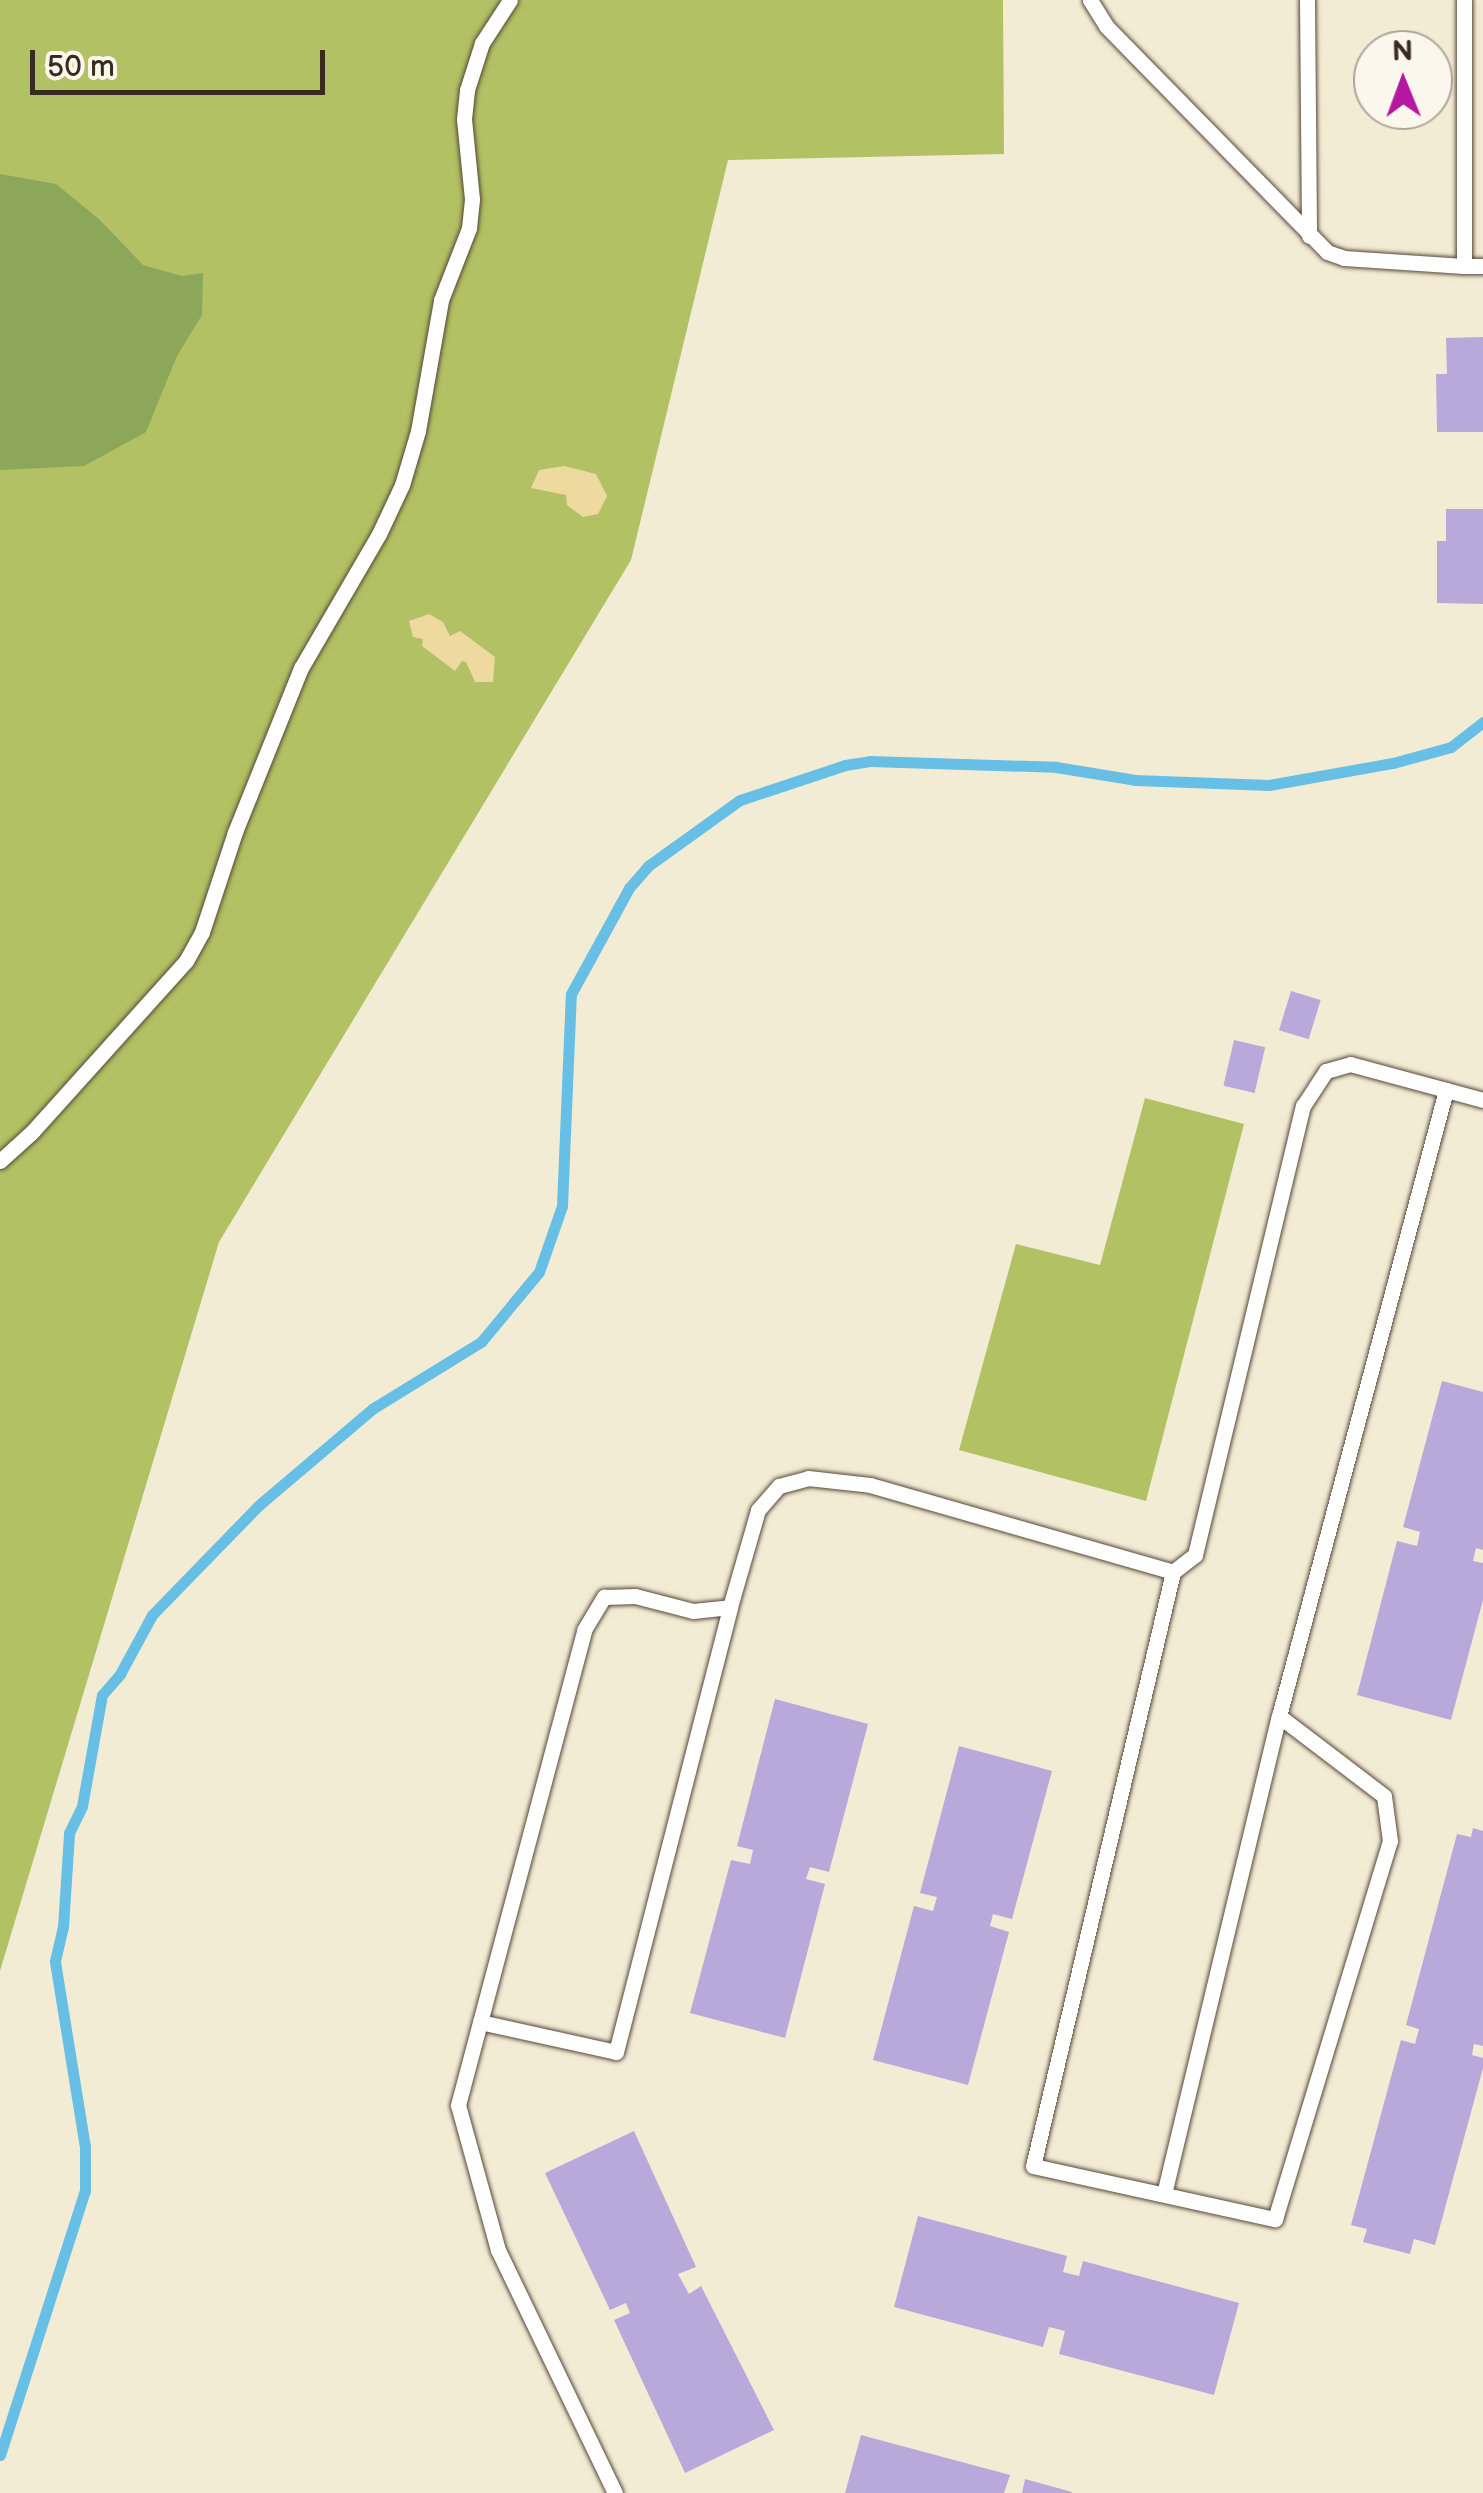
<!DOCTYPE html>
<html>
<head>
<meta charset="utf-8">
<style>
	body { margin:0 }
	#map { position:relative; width:1483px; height:2493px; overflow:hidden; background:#f3ecd5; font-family:"Balsamiq Sans",sans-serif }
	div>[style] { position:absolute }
	.green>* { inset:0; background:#b1c163 }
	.forest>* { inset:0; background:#8ca759 }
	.sand>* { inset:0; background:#eeda9e }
	.stream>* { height:11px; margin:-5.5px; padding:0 5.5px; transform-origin:5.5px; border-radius:5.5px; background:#68bfe5 }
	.building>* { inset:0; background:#b9a9db; transform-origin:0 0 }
	.roads { filter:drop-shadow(0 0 2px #574739) drop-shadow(0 0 2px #574739) }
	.service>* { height:15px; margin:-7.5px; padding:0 7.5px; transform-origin:7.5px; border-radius:7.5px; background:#fff }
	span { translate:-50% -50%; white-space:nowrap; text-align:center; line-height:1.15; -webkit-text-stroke:9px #fbf7ec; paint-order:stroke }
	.north { position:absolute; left:1353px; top:30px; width:100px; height:100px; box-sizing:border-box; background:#fbf7ec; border:2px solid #aea59a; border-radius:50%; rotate:359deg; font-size:28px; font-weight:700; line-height:40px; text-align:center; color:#3b2a1e }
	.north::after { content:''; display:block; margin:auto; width:35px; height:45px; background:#b5179e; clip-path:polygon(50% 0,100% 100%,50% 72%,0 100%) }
	.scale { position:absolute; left:30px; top:50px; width:295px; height:45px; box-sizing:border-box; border:5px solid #3b2a1e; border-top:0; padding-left:12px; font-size:30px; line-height:35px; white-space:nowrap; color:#3b2a1e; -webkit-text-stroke:8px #fbf7ec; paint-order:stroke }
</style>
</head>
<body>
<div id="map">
	<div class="green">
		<i style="clip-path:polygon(0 0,1003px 0,1004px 154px,728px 160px,631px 560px,219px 1242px,0 1971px)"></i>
		<i style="clip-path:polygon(1145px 1098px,1244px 1124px,1146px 1501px,959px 1450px,1016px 1244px,1100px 1265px)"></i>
	</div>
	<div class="forest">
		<i style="clip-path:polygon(0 174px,56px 184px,100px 220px,143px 265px,182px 276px,203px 273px,202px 315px,177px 356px,146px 432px,84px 466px,0 470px)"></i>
	</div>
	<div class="sand">
		<i style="clip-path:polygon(564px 466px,596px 474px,607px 496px,598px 514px,583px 517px,567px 505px,566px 495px,531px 488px,539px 470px)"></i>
		<i style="clip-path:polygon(429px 614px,443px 622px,450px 636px,460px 631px,495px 657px,493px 682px,475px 682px,466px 662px,462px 661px,455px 671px,422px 646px,423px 639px,413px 637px,409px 621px)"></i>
	</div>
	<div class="stream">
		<i style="left:0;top:2455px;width:277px;rotate:-72.2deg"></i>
		<i style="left:85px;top:2191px;width:44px;rotate:-90deg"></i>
		<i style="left:85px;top:2147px;width:188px;rotate:-99.2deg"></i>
		<i style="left:55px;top:1961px;width:35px;rotate:-77deg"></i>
		<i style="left:63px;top:1927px;width:94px;rotate:-86.3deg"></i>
		<i style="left:69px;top:1833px;width:30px;rotate:-64deg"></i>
		<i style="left:82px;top:1806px;width:113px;rotate:-79.8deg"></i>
		<i style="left:102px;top:1695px;width:28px;rotate:-49deg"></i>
		<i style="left:120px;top:1674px;width:67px;rotate:-61.5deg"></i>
		<i style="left:152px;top:1615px;width:153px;rotate:-45.8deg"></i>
		<i style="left:259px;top:1505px;width:148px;rotate:-40.3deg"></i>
		<i style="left:372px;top:1409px;width:128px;rotate:-31.6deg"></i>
		<i style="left:481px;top:1342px;width:91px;rotate:-50.4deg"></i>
		<i style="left:539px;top:1272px;width:70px;rotate:-70.8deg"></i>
		<i style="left:562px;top:1206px;width:212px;rotate:-87.6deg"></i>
		<i style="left:571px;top:994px;width:121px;rotate:-61.3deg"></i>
		<i style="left:629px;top:888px;width:29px;rotate:-49deg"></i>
		<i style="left:648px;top:866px;width:113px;rotate:-35.7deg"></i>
		<i style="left:740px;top:800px;width:111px;rotate:-18.4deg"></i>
		<i style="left:845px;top:765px;width:25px;rotate:-9deg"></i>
		<i style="left:870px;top:761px;width:186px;rotate:1.8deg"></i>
		<i style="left:1056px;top:767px;width:80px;rotate:9.3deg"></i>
		<i style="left:1135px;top:780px;width:134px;rotate:2.1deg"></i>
		<i style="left:1269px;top:785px;width:126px;rotate:-10.1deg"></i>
		<i style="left:1393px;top:763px;width:60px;rotate:-15.4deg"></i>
		<i style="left:1451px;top:747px;width:41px;rotate:-38deg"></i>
	</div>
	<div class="building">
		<i style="clip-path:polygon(1483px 337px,1483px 432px,1437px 432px,1436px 374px,1447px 374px,1446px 338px)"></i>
		<i style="clip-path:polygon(1446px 509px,1483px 509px,1483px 604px,1437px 603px,1437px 541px,1446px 541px)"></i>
		<i style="left:1291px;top:991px;width:31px;height:41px;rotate:17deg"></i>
		<i style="left:1234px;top:1040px;width:32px;height:47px;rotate:13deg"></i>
		<i style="clip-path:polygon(1442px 1381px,1483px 1392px,1483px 1550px,1476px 1548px,1473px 1561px,1483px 1563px,1483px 1600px,1451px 1720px,1357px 1695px,1397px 1541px,1417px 1546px,1420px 1532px,1403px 1527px)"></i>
		<i style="clip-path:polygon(775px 1699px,868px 1724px,829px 1872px,810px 1867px,806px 1879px,825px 1884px,785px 2038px,690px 2013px,731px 1860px,750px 1864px,753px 1850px,737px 1846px)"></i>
		<i style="clip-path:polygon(959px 1746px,1052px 1771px,1012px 1919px,993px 1914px,990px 1926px,1009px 1932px,968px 2085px,873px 2060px,914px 1906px,933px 1911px,937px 1897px,920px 1893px)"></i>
		<i style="clip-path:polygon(1473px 1828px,1483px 1831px,1483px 2046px,1474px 2044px,1472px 2055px,1483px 2058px,1483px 2068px,1435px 2245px,1414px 2239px,1410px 2254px,1363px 2242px,1367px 2229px,1351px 2225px,1401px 2040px,1415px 2044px,1419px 2029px,1406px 2025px,1457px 1834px,1471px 1837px)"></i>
		<i style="clip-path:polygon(634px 2131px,696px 2267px,678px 2274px,689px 2294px,701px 2286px,774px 2430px,685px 2473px,614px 2320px,630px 2313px,626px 2303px,610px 2310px,545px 2173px)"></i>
		<i style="clip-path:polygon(918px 2216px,1067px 2256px,1063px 2272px,1079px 2276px,1083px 2261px,1239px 2303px,1214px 2395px,1059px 2354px,1065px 2331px,1049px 2327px,1043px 2347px,894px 2307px)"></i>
		<i style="clip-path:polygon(861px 2435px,1010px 2475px,1004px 2493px,845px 2493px)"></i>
		<i style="clip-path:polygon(1025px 2479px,1072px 2492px,1072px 2493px,1022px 2493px)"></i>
	</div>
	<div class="roads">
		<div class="service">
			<i style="left:1090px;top:0;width:31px;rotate:58deg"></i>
			<i style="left:1106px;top:26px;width:316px;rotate:45.6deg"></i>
			<i style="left:1327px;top:252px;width:18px;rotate:19deg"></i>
			<i style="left:1344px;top:258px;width:120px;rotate:3.8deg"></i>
			<i style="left:1307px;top:0;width:236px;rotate:89.5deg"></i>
			<i style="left:1464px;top:0;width:266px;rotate:90deg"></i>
			<i style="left:1464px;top:266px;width:19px"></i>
			<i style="left:0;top:1161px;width:43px;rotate:-42.2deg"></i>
			<i style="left:32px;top:1132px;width:230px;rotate:-48deg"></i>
			<i style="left:186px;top:961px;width:33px;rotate:-61deg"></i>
			<i style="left:202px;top:932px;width:105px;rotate:-71.7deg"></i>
			<i style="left:235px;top:832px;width:177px;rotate:-68.1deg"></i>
			<i style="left:301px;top:668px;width:155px;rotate:-59.8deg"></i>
			<i style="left:379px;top:534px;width:54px;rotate:-64.9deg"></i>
			<i style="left:402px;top:485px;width:56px;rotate:-73.5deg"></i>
			<i style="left:418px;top:431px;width:133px;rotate:-80deg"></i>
			<i style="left:441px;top:300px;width:77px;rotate:-68.7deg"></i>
			<i style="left:469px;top:228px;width:29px;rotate:-84deg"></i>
			<i style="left:472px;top:199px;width:80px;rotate:-95.7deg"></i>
			<i style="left:464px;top:119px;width:29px;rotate:-84deg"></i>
			<i style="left:467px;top:90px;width:49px;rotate:-72.3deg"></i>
			<i style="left:482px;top:43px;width:51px;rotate:-56.9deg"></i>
			<i style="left:1173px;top:1572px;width:610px;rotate:103.26deg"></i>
			<i style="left:1033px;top:2166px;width:248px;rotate:12.4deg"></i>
			<i style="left:1275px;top:2219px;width:395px;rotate:-73.1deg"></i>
			<i style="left:1390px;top:1841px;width:45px;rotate:-97.6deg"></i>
			<i style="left:1384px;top:1796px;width:132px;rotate:-142.7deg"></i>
			<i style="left:1279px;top:1716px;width:648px;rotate:-75.06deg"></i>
			<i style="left:480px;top:2022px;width:139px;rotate:12.4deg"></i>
			<i style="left:616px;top:2052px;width:459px;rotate:-75.6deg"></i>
			<i style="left:1164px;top:2194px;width:492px;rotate:-76.5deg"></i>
			<i style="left:615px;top:2493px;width:270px;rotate:-115.7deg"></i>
			<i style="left:498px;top:2250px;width:150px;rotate:-105.4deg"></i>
			<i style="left:458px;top:2105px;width:491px;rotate:-75.1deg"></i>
			<i style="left:584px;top:1630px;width:39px;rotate:-59deg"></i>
			<i style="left:604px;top:1597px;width:31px;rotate:-2deg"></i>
			<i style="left:635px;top:1596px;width:60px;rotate:14.5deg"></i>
			<i style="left:693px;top:1611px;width:37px;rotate:-6deg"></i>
			<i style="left:730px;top:1607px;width:101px;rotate:-73.9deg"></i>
			<i style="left:758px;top:1510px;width:32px;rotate:-49deg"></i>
			<i style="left:779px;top:1486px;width:30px;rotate:-15deg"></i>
			<i style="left:808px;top:1478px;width:62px;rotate:6.4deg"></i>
			<i style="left:870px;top:1485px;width:315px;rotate:16deg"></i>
			<i style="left:1173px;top:1572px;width:28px;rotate:-38deg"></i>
			<i style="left:1195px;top:1555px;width:462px;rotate:-76.5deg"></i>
			<i style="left:1303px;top:1106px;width:42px;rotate:-56.7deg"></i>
			<i style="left:1326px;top:1071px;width:25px;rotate:-16deg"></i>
			<i style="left:1350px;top:1064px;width:138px;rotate:15.1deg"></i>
		</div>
	</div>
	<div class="north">N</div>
	<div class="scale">50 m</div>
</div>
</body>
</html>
